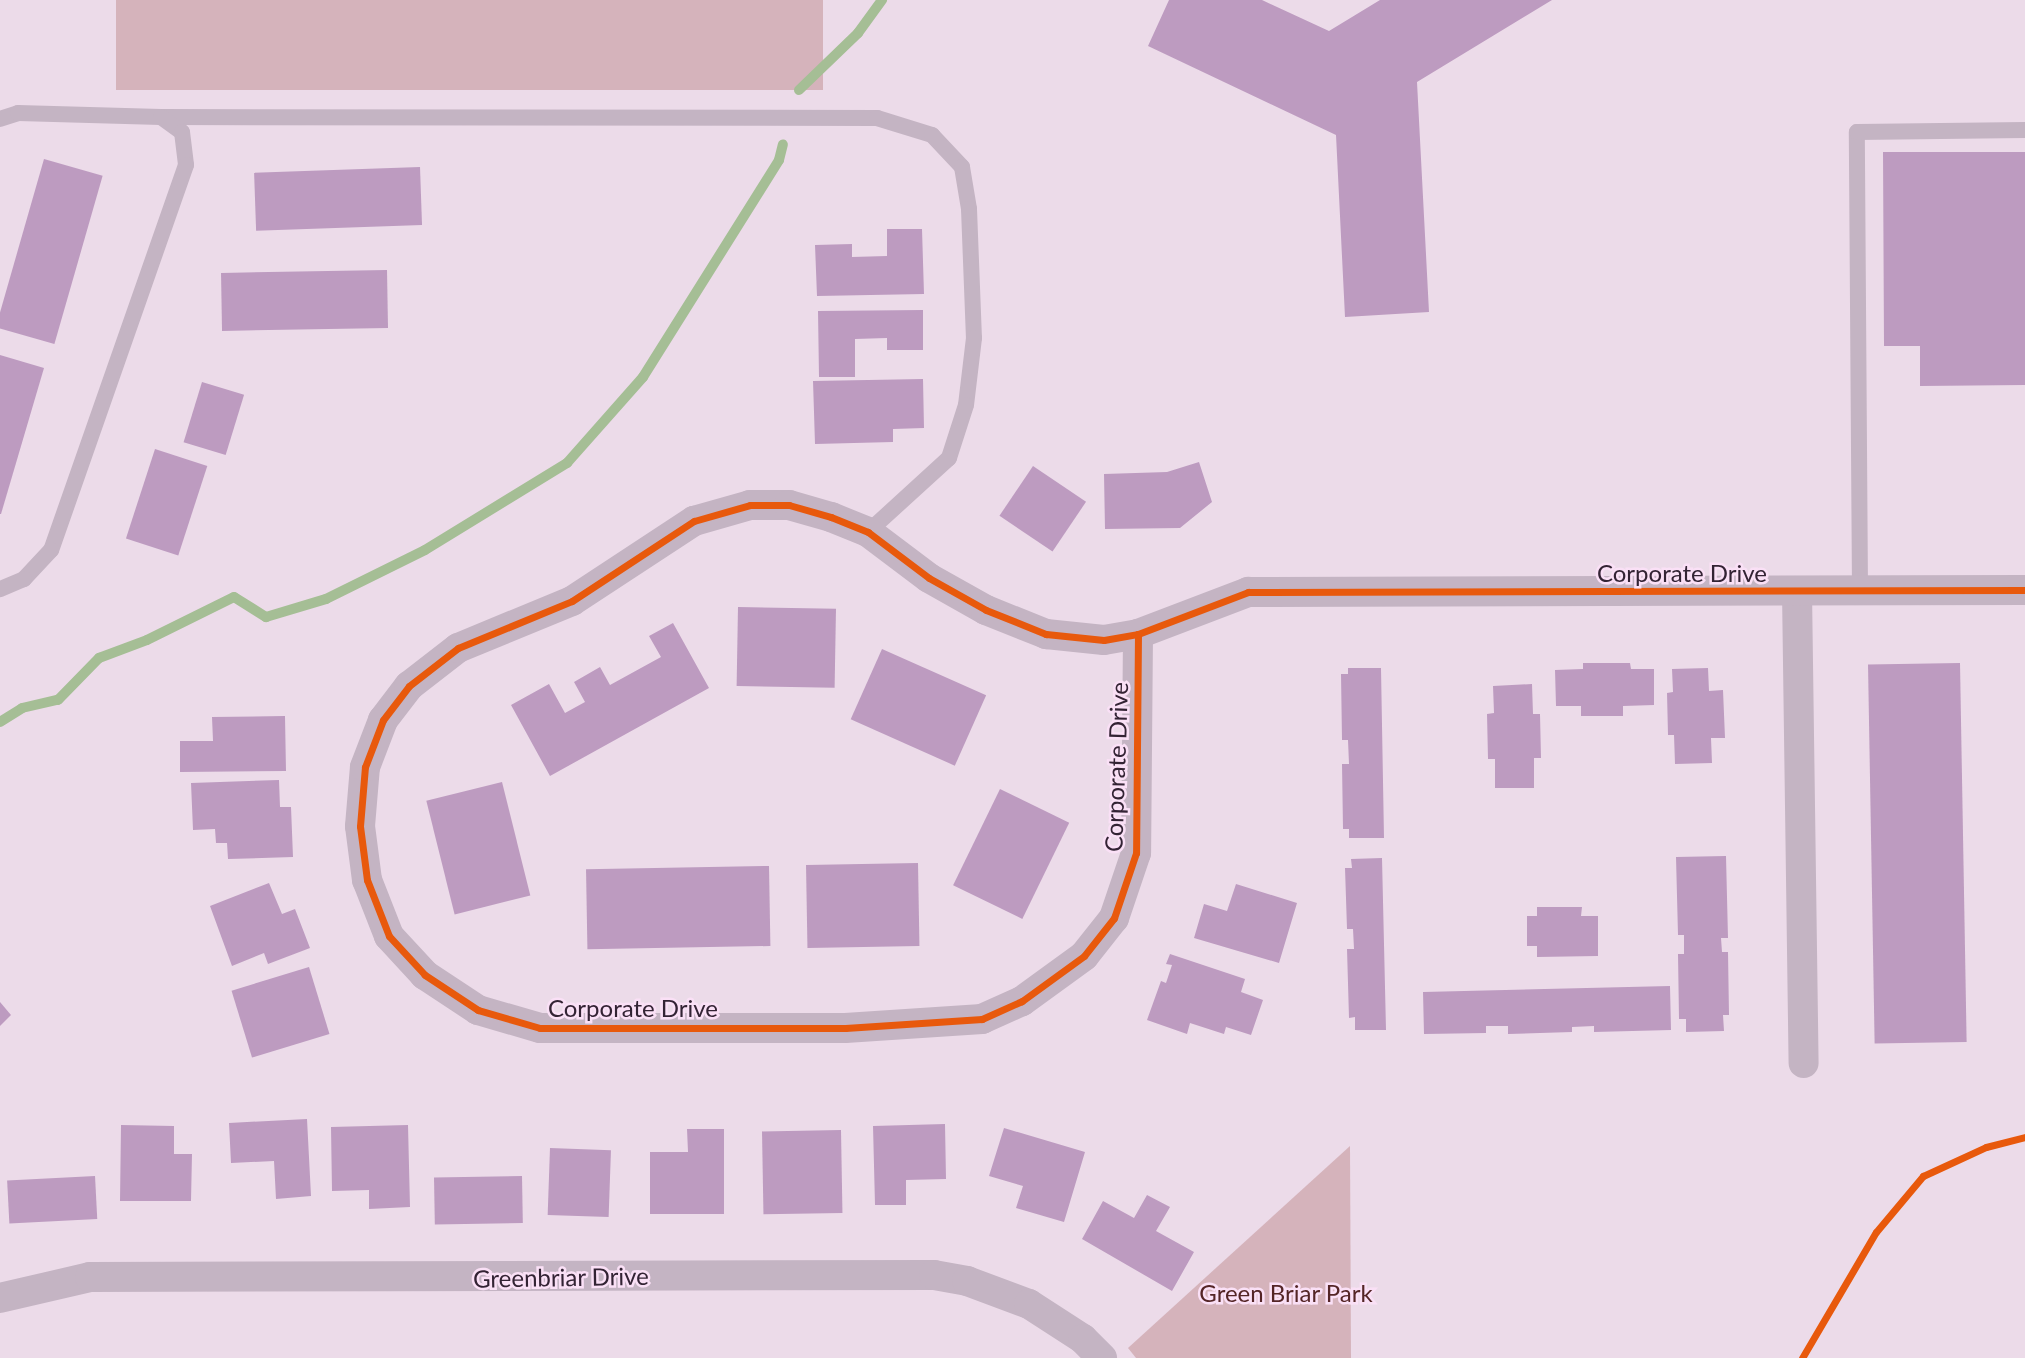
<!DOCTYPE html>
<html>
<head>
<meta charset="utf-8">
<style>
	body { margin:0 }
	#map { position:relative; width:2025px; height:1358px; overflow:hidden; background:#ecdbe9; font-family:Lato,sans-serif }
	div>[style] { position:absolute }
	.green>* { inset:0; background:#d5b3bb; transform-origin:0 0 }
	.stream>* { height:10px; margin:-5px; padding:0 5px; transform-origin:5px; border-radius:5px; background:#a5be95 }
	.building>* { inset:0; background:#bd9bc0; transform-origin:0 0 }
	.lane>* { height:16px; margin:-8px; padding:0 8px; transform-origin:8px; border-radius:8px; background:#c4b4c3 }
	.street>* { height:30px; margin:-15px; padding:0 15px; transform-origin:15px; border-radius:15px; background:#c4b4c3 }
	.cycleway>* { height:7px; margin:-3.5px; padding:0 3.5px; transform-origin:3.5px; border-radius:3.5px; background:#e8590c }
	span { translate:-50% -50%; white-space:nowrap; text-align:center; line-height:1.15; -webkit-text-stroke:5px #fae0f6; paint-order:stroke }
	.street-label { font-size:24px; color:#332334 }
	.park-label { font-size:24px; color:#542526 }
</style>
</head>
<body>
<div id="map">
	<div class="green">
		<i style="left:116px;top:0;width:707px;height:90px"></i>
		<i style="clip-path:polygon(1350px 1146px,1351px 1358px,1136px 1358px,1128px 1348px)"></i>
	</div>
	<div class="stream">
		<i style="left:799px;top:90px;width:82px;rotate:-44deg"></i>
		<i style="left:858px;top:33px;width:41px;rotate:-54deg"></i>
		<i style="left:0;top:722px;width:26px;rotate:-32deg"></i>
		<i style="left:22px;top:708px;width:37px;rotate:-13deg"></i>
		<i style="left:58px;top:700px;width:59px;rotate:-45.7deg"></i>
		<i style="left:99px;top:658px;width:51px;rotate:-20.6deg"></i>
		<i style="left:147px;top:640px;width:97px;rotate:-26.3deg"></i>
		<i style="left:234px;top:597px;width:38px;rotate:32deg"></i>
		<i style="left:266px;top:617px;width:63px;rotate:-16.7deg"></i>
		<i style="left:326px;top:599px;width:110px;rotate:-26.3deg"></i>
		<i style="left:425px;top:550px;width:167px;rotate:-31.5deg"></i>
		<i style="left:567px;top:463px;width:115px;rotate:-48.5deg"></i>
		<i style="left:643px;top:377px;width:256px;rotate:-57.9deg"></i>
		<i style="left:779px;top:160px;width:16px;rotate:-76deg"></i>
	</div>
	<div class="building">
		<i style="clip-path:polygon(1169px 0,1262px 0,1329px 31px,1380px 0,1552px 0,1417px 82px,1429px 312px,1345px 317px,1336px 135px,1148px 46px)"></i>
		<i style="clip-path:polygon(1883px 152px,2025px 152px,2025px 385px,1920px 386px,1920px 346px,1884px 346px)"></i>
		<i style="left:44px;top:159px;width:61px;height:175px;rotate:16deg"></i>
		<i style="left:420px;top:167px;width:58px;height:166px;rotate:88deg"></i>
		<i style="clip-path:polygon(887px 229px,922px 229px,924px 294px,817px 296px,815px 245px,852px 244px,852px 257px,887px 256px)"></i>
		<i style="left:387px;top:270px;width:58px;height:166px;rotate:89deg"></i>
		<i style="clip-path:polygon(923px 310px,923px 350px,887px 350px,887px 338px,855px 339px,855px 377px,819px 377px,818px 311px)"></i>
		<i style="clip-path:polygon(0 355px,44px 368px,1px 514px,0 514px)"></i>
		<i style="clip-path:polygon(923px 379px,924px 428px,893px 429px,893px 442px,815px 444px,813px 381px)"></i>
		<i style="left:202px;top:382px;width:44px;height:63px;rotate:17deg"></i>
		<i style="left:155px;top:449px;width:55px;height:94px;rotate:18deg"></i>
		<i style="clip-path:polygon(1199px 462px,1212px 502px,1180px 528px,1105px 529px,1104px 474px,1167px 472px)"></i>
		<i style="left:1033px;top:466px;width:64px;height:60px;rotate:34deg"></i>
		<i style="left:738px;top:607px;width:98px;height:79px;rotate:1deg"></i>
		<i style="clip-path:polygon(673px 623px,709px 688px,550px 776px,511px 705px,549px 684px,565px 713px,585px 702px,574px 682px,600px 667px,610px 685px,661px 657px,649px 636px)"></i>
		<i style="left:882px;top:649px;width:114px;height:77px;rotate:24deg"></i>
		<i style="clip-path:polygon(1583px 663px,1630px 663px,1631px 669px,1654px 669px,1654px 705px,1623px 706px,1623px 716px,1581px 716px,1581px 706px,1556px 706px,1555px 670px,1583px 669px)"></i>
		<i style="left:1960px;top:663px;width:379px;height:92px;rotate:89deg"></i>
		<i style="clip-path:polygon(1348px 668px,1381px 668px,1384px 838px,1349px 838px,1349px 829px,1343px 829px,1342px 764px,1349px 764px,1348px 740px,1342px 740px,1341px 674px,1348px 674px)"></i>
		<i style="clip-path:polygon(1708px 668px,1709px 691px,1723px 690px,1725px 738px,1711px 738px,1712px 763px,1675px 764px,1674px 735px,1668px 735px,1667px 693px,1673px 692px,1672px 669px)"></i>
		<i style="clip-path:polygon(1532px 684px,1533px 714px,1540px 714px,1541px 758px,1534px 758px,1534px 788px,1495px 788px,1495px 759px,1488px 759px,1487px 714px,1494px 713px,1493px 686px)"></i>
		<i style="clip-path:polygon(285px 716px,286px 771px,180px 772px,180px 741px,213px 741px,212px 717px)"></i>
		<i style="clip-path:polygon(279px 780px,280px 807px,291px 807px,293px 857px,228px 859px,227px 843px,216px 843px,215px 829px,193px 830px,191px 783px)"></i>
		<i style="left:502px;top:782px;width:117px;height:78px;rotate:76deg"></i>
		<i style="left:1000px;top:789px;width:77px;height:107px;rotate:26deg"></i>
		<i style="clip-path:polygon(1726px 856px,1728px 938px,1721px 938px,1722px 952px,1728px 952px,1729px 1015px,1723px 1015px,1724px 1031px,1686px 1032px,1686px 1019px,1679px 1019px,1678px 954px,1684px 954px,1684px 935px,1678px 935px,1676px 857px)"></i>
		<i style="clip-path:polygon(1382px 858px,1386px 1030px,1355px 1030px,1355px 1017px,1349px 1018px,1347px 949px,1354px 949px,1353px 929px,1347px 929px,1345px 868px,1352px 868px,1351px 859px)"></i>
		<i style="left:918px;top:863px;width:83px;height:112px;rotate:89deg"></i>
		<i style="left:769px;top:866px;width:80px;height:183px;rotate:89deg"></i>
		<i style="clip-path:polygon(269px 883px,282px 914px,295px 909px,310px 948px,268px 964px,264px 953px,232px 966px,210px 906px)"></i>
		<i style="clip-path:polygon(1236px 884px,1297px 903px,1279px 963px,1194px 938px,1204px 904px,1227px 911px)"></i>
		<i style="clip-path:polygon(1537px 907px,1582px 907px,1581px 916px,1598px 916px,1598px 956px,1537px 957px,1537px 946px,1527px 946px,1527px 916px,1537px 916px)"></i>
		<i style="clip-path:polygon(1170px 954px,1245px 979px,1241px 992px,1263px 1000px,1251px 1035px,1226px 1027px,1224px 1034px,1190px 1023px,1187px 1034px,1147px 1020px,1161px 981px,1166px 983px,1172px 965px,1166px 964px)"></i>
		<i style="left:309px;top:967px;width:70px;height:81px;rotate:73deg"></i>
		<i style="clip-path:polygon(1670px 986px,1671px 1030px,1594px 1032px,1594px 1026px,1572px 1027px,1572px 1032px,1508px 1034px,1508px 1026px,1486px 1026px,1486px 1033px,1424px 1034px,1423px 992px)"></i>
		<i style="clip-path:polygon(0 1002px,11px 1015px,0 1026px)"></i>
		<i style="clip-path:polygon(307px 1119px,311px 1196px,276px 1199px,274px 1161px,231px 1163px,229px 1123px)"></i>
		<i style="clip-path:polygon(945px 1124px,946px 1179px,906px 1180px,906px 1205px,875px 1205px,873px 1126px)"></i>
		<i style="clip-path:polygon(121px 1125px,174px 1126px,174px 1154px,192px 1154px,191px 1201px,120px 1201px)"></i>
		<i style="clip-path:polygon(408px 1125px,410px 1207px,369px 1209px,369px 1190px,332px 1191px,331px 1127px)"></i>
		<i style="clip-path:polygon(1004px 1128px,1085px 1152px,1064px 1222px,1016px 1208px,1023px 1186px,989px 1176px)"></i>
		<i style="clip-path:polygon(687px 1129px,724px 1129px,724px 1214px,650px 1214px,650px 1152px,688px 1152px)"></i>
		<i style="left:841px;top:1130px;width:83px;height:79px;rotate:89deg"></i>
		<i style="left:550px;top:1148px;width:61px;height:67px;rotate:2deg"></i>
		<i style="left:95px;top:1176px;width:43px;height:88px;rotate:87deg"></i>
		<i style="left:522px;top:1176px;width:47px;height:88px;rotate:89deg"></i>
		<i style="clip-path:polygon(1147px 1195px,1170px 1207px,1156px 1231px,1194px 1252px,1172px 1291px,1082px 1239px,1103px 1201px,1134px 1218px)"></i>
	</div>
	<div class="lane">
		<i style="left:161px;top:117px;width:716px;rotate:0.08deg"></i>
		<i style="left:877px;top:118px;width:58px;rotate:17.2deg"></i>
		<i style="left:932px;top:135px;width:44px;rotate:46.8deg"></i>
		<i style="left:962px;top:167px;width:43px;rotate:80.5deg"></i>
		<i style="left:969px;top:209px;width:129px;rotate:87.8deg"></i>
		<i style="left:974px;top:338px;width:67px;rotate:96.8deg"></i>
		<i style="left:966px;top:405px;width:56px;rotate:107.8deg"></i>
		<i style="left:949px;top:458px;width:110px;rotate:137.6deg"></i>
		<i style="left:0;top:119px;width:19px;rotate:-18deg"></i>
		<i style="left:18px;top:113px;width:143px;rotate:1.6deg"></i>
		<i style="left:161px;top:117px;width:26px;rotate:36deg"></i>
		<i style="left:182px;top:132px;width:33px;rotate:83deg"></i>
		<i style="left:186px;top:165px;width:408px;rotate:109.3deg"></i>
		<i style="left:51px;top:550px;width:40px;rotate:133deg"></i>
		<i style="left:24px;top:579px;width:26px;rotate:157deg"></i>
		<i style="left:1860px;top:591px;width:459px;rotate:-90.4deg"></i>
		<i style="left:1857px;top:132px;width:168px;rotate:-0.7deg"></i>
	</div>
	<div class="street">
		<i style="left:1797px;top:591px;width:472px;rotate:89.2deg"></i>
		<i style="left:1138px;top:634px;width:219px;rotate:90.5deg"></i>
		<i style="left:1136px;top:853px;width:69px;rotate:108.7deg"></i>
		<i style="left:1114px;top:918px;width:48px;rotate:128.3deg"></i>
		<i style="left:1084px;top:956px;width:77px;rotate:144deg"></i>
		<i style="left:1022px;top:1001px;width:44px;rotate:155.8deg"></i>
		<i style="left:982px;top:1019px;width:137px;rotate:176.2deg"></i>
		<i style="left:845px;top:1028px;width:305px;rotate:180deg"></i>
		<i style="left:540px;top:1028px;width:65px;rotate:-163.8deg"></i>
		<i style="left:478px;top:1010px;width:64px;rotate:-146.6deg"></i>
		<i style="left:425px;top:975px;width:53px;rotate:-132.7deg"></i>
		<i style="left:389px;top:936px;width:60px;rotate:-111.4deg"></i>
		<i style="left:367px;top:880px;width:54px;rotate:-97.4deg"></i>
		<i style="left:360px;top:826px;width:59px;rotate:-85.2deg"></i>
		<i style="left:365px;top:767px;width:50px;rotate:-69deg"></i>
		<i style="left:383px;top:720px;width:43px;rotate:-52.6deg"></i>
		<i style="left:409px;top:686px;width:62px;rotate:-37.8deg"></i>
		<i style="left:458px;top:648px;width:123px;rotate:-22.4deg"></i>
		<i style="left:572px;top:601px;width:146px;rotate:-33.3deg"></i>
		<i style="left:694px;top:521px;width:58px;rotate:-15.9deg"></i>
		<i style="left:750px;top:505px;width:39px"></i>
		<i style="left:789px;top:505px;width:44px;rotate:15.9deg"></i>
		<i style="left:831px;top:517px;width:40px;rotate:22deg"></i>
		<i style="left:868px;top:532px;width:76px;rotate:37deg"></i>
		<i style="left:929px;top:578px;width:65px;rotate:29.3deg"></i>
		<i style="left:986px;top:610px;width:65px;rotate:21.8deg"></i>
		<i style="left:1046px;top:634px;width:58px;rotate:5.9deg"></i>
		<i style="left:1104px;top:640px;width:35px;rotate:-10deg"></i>
		<i style="left:1138px;top:634px;width:118px;rotate:-20.9deg"></i>
		<i style="left:1248px;top:592px;width:777px;rotate:-0.15deg"></i>
		<i style="left:0;top:1298px;width:92px;rotate:-13.1deg"></i>
		<i style="left:90px;top:1277px;width:844px;rotate:-0.14deg"></i>
		<i style="left:934px;top:1275px;width:34px;rotate:10deg"></i>
		<i style="left:967px;top:1281px;width:66px;rotate:20.4deg"></i>
		<i style="left:1029px;top:1304px;width:64px;rotate:32.9deg"></i>
		<i style="left:1083px;top:1339px;width:27px;rotate:45deg"></i>
	</div>
	<div class="cycleway">
		<i style="left:1138px;top:634px;width:219px;rotate:90.5deg"></i>
		<i style="left:1136px;top:853px;width:69px;rotate:108.7deg"></i>
		<i style="left:1114px;top:918px;width:48px;rotate:128.3deg"></i>
		<i style="left:1084px;top:956px;width:77px;rotate:144deg"></i>
		<i style="left:1022px;top:1001px;width:44px;rotate:155.8deg"></i>
		<i style="left:982px;top:1019px;width:137px;rotate:176.2deg"></i>
		<i style="left:845px;top:1028px;width:305px;rotate:180deg"></i>
		<i style="left:540px;top:1028px;width:65px;rotate:-163.8deg"></i>
		<i style="left:478px;top:1010px;width:64px;rotate:-146.6deg"></i>
		<i style="left:425px;top:975px;width:53px;rotate:-132.7deg"></i>
		<i style="left:389px;top:936px;width:60px;rotate:-111.4deg"></i>
		<i style="left:367px;top:880px;width:54px;rotate:-97.4deg"></i>
		<i style="left:360px;top:826px;width:59px;rotate:-85.2deg"></i>
		<i style="left:365px;top:767px;width:50px;rotate:-69deg"></i>
		<i style="left:383px;top:720px;width:43px;rotate:-52.6deg"></i>
		<i style="left:409px;top:686px;width:62px;rotate:-37.8deg"></i>
		<i style="left:458px;top:648px;width:123px;rotate:-22.4deg"></i>
		<i style="left:572px;top:601px;width:146px;rotate:-33.3deg"></i>
		<i style="left:694px;top:521px;width:58px;rotate:-15.9deg"></i>
		<i style="left:750px;top:505px;width:39px"></i>
		<i style="left:789px;top:505px;width:44px;rotate:15.9deg"></i>
		<i style="left:831px;top:517px;width:40px;rotate:22deg"></i>
		<i style="left:868px;top:532px;width:76px;rotate:37deg"></i>
		<i style="left:929px;top:578px;width:65px;rotate:29.3deg"></i>
		<i style="left:986px;top:610px;width:65px;rotate:21.8deg"></i>
		<i style="left:1046px;top:634px;width:58px;rotate:5.9deg"></i>
		<i style="left:1104px;top:640px;width:35px;rotate:-10deg"></i>
		<i style="left:1138px;top:634px;width:118px;rotate:-20.9deg"></i>
		<i style="left:1248px;top:592px;width:777px;rotate:-0.15deg"></i>
		<i style="left:1802px;top:1358px;width:146px;rotate:-59.6deg"></i>
		<i style="left:1876px;top:1232px;width:73px;rotate:-50deg"></i>
		<i style="left:1923px;top:1176px;width:69px;rotate:-24.7deg"></i>
		<i style="left:1986px;top:1147px;width:40px;rotate:-14.4deg"></i>
	</div>
	<div class="street-label">
		<span style="left:1682px;top:573px">Corporate Drive</span>
		<span style="left:1116px;top:767px;rotate:-88deg">Corporate Drive</span>
		<span style="left:633px;top:1008px">Corporate Drive</span>
		<span style="left:561px;top:1277px;rotate:-1deg">Greenbriar Drive</span>
	</div>
	<div class="park-label">
		<span style="left:1286px;top:1293px">Green Briar Park</span>
	</div>
</div>
</body>
</html>
